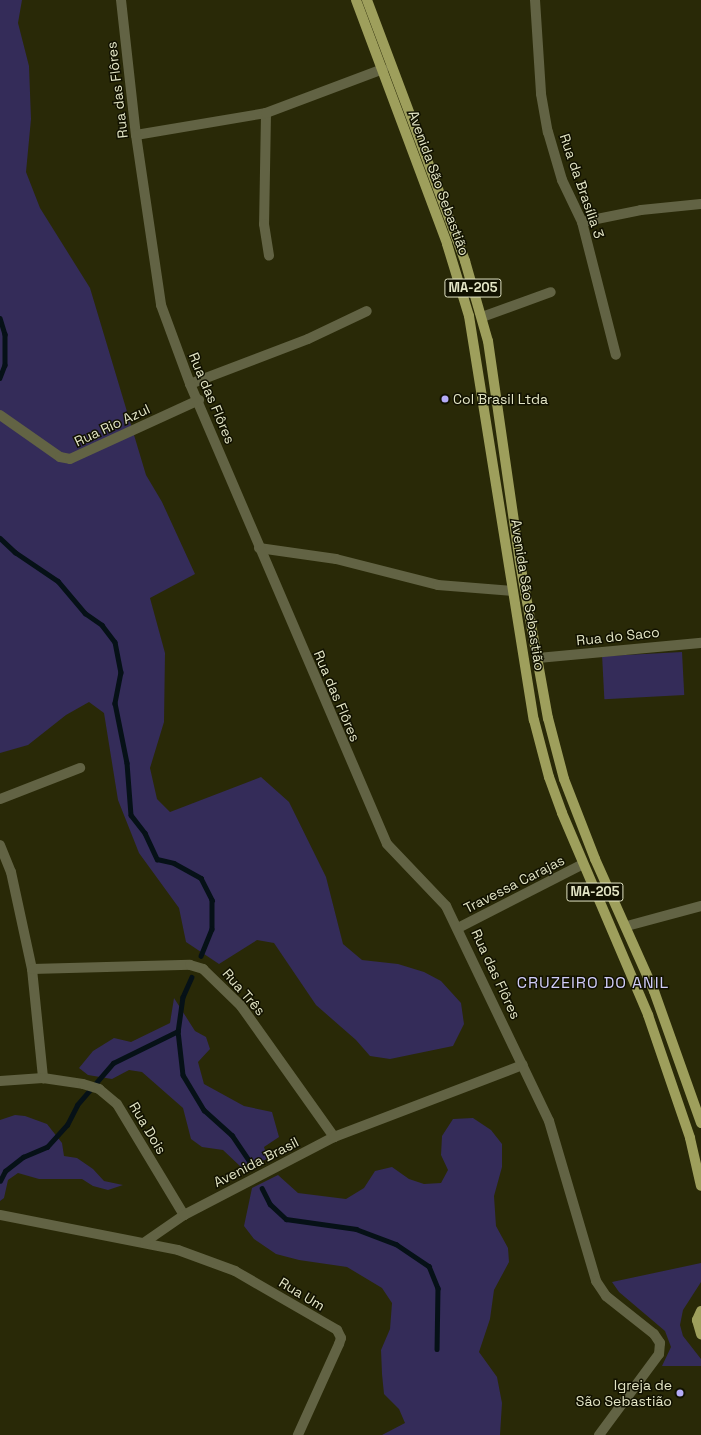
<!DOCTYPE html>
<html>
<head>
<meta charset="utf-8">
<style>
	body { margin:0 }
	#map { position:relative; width:701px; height:1435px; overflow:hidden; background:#292907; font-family:"Space Grotesk",sans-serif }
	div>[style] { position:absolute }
	.green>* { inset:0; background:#342c59; transform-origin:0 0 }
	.stream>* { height:4.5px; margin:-2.25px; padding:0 2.25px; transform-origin:2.25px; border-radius:2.25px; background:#061117 }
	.minor>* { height:10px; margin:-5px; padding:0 5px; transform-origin:5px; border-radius:5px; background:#626344 }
	.tertiary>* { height:10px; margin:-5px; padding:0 5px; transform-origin:5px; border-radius:5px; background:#626344 }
	.primary>* { height:10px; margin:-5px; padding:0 5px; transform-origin:5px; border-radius:5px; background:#9e9f5c }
	.dots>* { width:11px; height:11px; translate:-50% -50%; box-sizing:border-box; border:2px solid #110; border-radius:50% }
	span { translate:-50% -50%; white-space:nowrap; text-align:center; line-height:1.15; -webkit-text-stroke:3px #110; paint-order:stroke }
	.shield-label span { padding:1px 3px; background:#110; border:1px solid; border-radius:3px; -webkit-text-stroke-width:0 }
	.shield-label { font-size:13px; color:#e3e5c5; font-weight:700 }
	.street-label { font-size:14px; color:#e3e5c5 }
	.poi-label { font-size:14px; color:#e3e5c5 }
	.left { translate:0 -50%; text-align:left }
	.right { translate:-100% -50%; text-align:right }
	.quarter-label { font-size:16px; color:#d0ccf8; letter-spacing:1px }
</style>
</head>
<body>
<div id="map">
	<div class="green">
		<i style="clip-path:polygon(0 0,22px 0,18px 23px,29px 66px,31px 119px,26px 172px,40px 208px,90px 288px,146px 475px,162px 502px,195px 574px,150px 598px,165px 653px,164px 722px,150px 768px,157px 799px,170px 812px,261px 777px,289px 802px,326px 877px,343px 944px,362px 960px,398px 964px,424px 972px,441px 981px,461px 1003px,464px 1024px,453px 1046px,390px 1059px,370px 1056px,356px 1040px,316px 1005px,274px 943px,257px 940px,219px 964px,186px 942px,179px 908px,139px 853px,118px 800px,104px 713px,89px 702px,66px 715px,28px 745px,0 753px)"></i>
		<i style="left:682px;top:652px;width:43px;height:80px;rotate:87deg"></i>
		<i style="clip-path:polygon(174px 998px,195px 1031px,206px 1037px,210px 1049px,198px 1062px,204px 1084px,244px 1106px,272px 1112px,279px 1137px,264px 1147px,268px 1159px,241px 1167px,223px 1150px,202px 1147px,191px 1139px,183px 1108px,142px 1072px,129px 1070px,112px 1079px,88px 1075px,79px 1068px,93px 1051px,114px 1038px,131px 1042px,170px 1023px)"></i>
		<i style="clip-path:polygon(15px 1115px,25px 1116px,47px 1124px,62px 1143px,64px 1156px,77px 1158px,93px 1169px,104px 1181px,123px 1185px,108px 1190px,93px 1186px,82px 1179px,39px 1179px,18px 1173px,8px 1180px,4px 1198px,0 1201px,0 1120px)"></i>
		<i style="clip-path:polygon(473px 1118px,491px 1130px,502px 1144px,502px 1167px,494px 1196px,496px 1226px,508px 1248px,509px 1262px,494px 1290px,490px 1319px,479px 1352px,497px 1377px,502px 1403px,500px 1435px,382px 1435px,405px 1423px,399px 1409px,384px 1394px,382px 1374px,381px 1350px,390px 1329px,392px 1303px,382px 1288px,347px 1267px,299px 1260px,276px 1254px,254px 1239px,244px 1226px,252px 1188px,278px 1175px,298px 1193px,346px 1199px,364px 1188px,375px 1171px,392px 1167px,409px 1179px,424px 1184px,441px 1183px,448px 1170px,441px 1155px,442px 1136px,453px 1119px)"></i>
		<i style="clip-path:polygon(701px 1263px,701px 1282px,683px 1310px,680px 1325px,683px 1336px,701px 1359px,701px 1366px,662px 1366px,671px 1347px,665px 1331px,619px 1292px,612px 1282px)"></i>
	</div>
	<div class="stream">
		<i style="left:0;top:318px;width:17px;rotate:73deg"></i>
		<i style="left:5px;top:334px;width:31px;rotate:90deg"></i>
		<i style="left:5px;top:365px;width:14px;rotate:111deg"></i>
		<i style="left:0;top:538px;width:21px;rotate:43deg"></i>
		<i style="left:15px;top:552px;width:52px;rotate:34deg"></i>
		<i style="left:58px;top:581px;width:42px;rotate:49.8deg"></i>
		<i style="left:85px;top:613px;width:21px;rotate:35deg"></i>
		<i style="left:102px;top:625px;width:21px;rotate:53deg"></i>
		<i style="left:115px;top:642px;width:31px;rotate:79deg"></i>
		<i style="left:121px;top:672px;width:32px;rotate:101deg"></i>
		<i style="left:115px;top:703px;width:61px;rotate:78.7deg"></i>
		<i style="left:127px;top:763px;width:52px;rotate:85.6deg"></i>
		<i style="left:131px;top:815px;width:23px;rotate:52deg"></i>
		<i style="left:145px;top:833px;width:29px;rotate:65deg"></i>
		<i style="left:157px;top:859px;width:17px;rotate:13deg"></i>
		<i style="left:174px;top:863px;width:31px;rotate:29deg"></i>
		<i style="left:201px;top:878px;width:25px;rotate:63deg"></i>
		<i style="left:212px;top:900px;width:29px;rotate:90deg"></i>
		<i style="left:212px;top:929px;width:29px;rotate:112deg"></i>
		<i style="left:192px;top:977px;width:22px;rotate:114deg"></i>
		<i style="left:183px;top:997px;width:34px;rotate:98deg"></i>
		<i style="left:178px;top:1031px;width:44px;rotate:83.5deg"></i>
		<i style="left:183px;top:1075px;width:41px;rotate:59deg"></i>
		<i style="left:204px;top:1110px;width:38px;rotate:42deg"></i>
		<i style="left:232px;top:1135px;width:37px;rotate:56deg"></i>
		<i style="left:0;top:1181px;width:11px;rotate:-63deg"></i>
		<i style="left:5px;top:1171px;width:23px;rotate:-38deg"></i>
		<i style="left:23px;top:1157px;width:26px;rotate:-23deg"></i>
		<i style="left:47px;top:1147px;width:30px;rotate:-48deg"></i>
		<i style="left:67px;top:1125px;width:22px;rotate:-63deg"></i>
		<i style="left:77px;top:1105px;width:55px;rotate:-49.4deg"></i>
		<i style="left:113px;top:1063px;width:72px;rotate:-26.2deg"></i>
		<i style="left:262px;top:1188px;width:18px;rotate:63deg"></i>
		<i style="left:270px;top:1204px;width:22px;rotate:43deg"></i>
		<i style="left:286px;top:1219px;width:71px;rotate:8.1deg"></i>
		<i style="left:356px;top:1229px;width:43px;rotate:20.6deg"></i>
		<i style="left:396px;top:1244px;width:40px;rotate:34deg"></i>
		<i style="left:429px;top:1266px;width:24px;rotate:68deg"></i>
		<i style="left:438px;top:1288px;width:61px;rotate:90.9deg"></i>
	</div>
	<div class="minor">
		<i style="left:535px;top:0;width:94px;rotate:86.3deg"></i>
		<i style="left:541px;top:94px;width:39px;rotate:80deg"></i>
		<i style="left:548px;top:132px;width:50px;rotate:73.7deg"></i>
		<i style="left:562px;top:180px;width:47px;rotate:64.5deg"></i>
		<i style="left:582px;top:222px;width:137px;rotate:75.7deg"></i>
		<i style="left:266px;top:113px;width:111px;rotate:91deg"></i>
		<i style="left:264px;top:224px;width:32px;rotate:81deg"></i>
		<i style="left:136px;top:135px;width:132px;rotate:-9.6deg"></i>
		<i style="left:266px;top:113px;width:125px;rotate:-20.6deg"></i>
		<i style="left:582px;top:222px;width:60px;rotate:-11.5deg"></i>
		<i style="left:641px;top:210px;width:60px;rotate:-5.7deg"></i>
		<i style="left:482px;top:317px;width:73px;rotate:-19.9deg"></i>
		<i style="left:190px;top:384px;width:126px;rotate:-20.9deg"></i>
		<i style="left:308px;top:339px;width:65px;rotate:-25.4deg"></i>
		<i style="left:0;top:415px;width:73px;rotate:35deg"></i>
		<i style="left:60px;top:457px;width:10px;rotate:11deg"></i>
		<i style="left:70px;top:459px;width:142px;rotate:-24.6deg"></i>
		<i style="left:259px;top:548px;width:78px;rotate:8.1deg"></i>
		<i style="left:336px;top:559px;width:105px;rotate:14.3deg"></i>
		<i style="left:438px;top:585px;width:75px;rotate:4.6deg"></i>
		<i style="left:538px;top:658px;width:164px;rotate:-5.3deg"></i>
		<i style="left:0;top:799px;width:86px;rotate:-21.2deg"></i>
		<i style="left:0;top:845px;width:29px;rotate:68deg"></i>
		<i style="left:11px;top:872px;width:99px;rotate:77.8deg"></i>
		<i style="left:32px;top:969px;width:110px;rotate:84.2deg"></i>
		<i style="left:627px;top:926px;width:77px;rotate:-15.1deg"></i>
		<i style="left:458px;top:928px;width:140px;rotate:-27.1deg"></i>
		<i style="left:32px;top:969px;width:158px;rotate:-1.5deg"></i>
		<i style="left:190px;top:965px;width:14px;rotate:17deg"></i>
		<i style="left:203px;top:969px;width:53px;rotate:44.2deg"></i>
		<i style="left:241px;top:1006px;width:161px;rotate:54.6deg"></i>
		<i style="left:0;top:1081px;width:43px;rotate:-4deg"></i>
		<i style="left:43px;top:1078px;width:40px;rotate:8.5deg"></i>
		<i style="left:83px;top:1084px;width:17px;rotate:17deg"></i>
		<i style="left:99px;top:1089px;width:23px;rotate:40deg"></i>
		<i style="left:117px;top:1104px;width:130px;rotate:58.9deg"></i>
		<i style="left:0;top:1215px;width:181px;rotate:11.1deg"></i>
		<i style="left:178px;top:1250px;width:61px;rotate:20.2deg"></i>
		<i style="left:235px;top:1271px;width:118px;rotate:30deg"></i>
		<i style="left:337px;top:1330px;width:9px;rotate:63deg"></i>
		<i style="left:341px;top:1338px;width:6px;rotate:108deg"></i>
		<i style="left:339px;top:1344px;width:100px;rotate:114.3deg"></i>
		<i style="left:145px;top:1242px;width:47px;rotate:-34.7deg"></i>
		<i style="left:184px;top:1215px;width:169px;rotate:-27.5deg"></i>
		<i style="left:334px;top:1137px;width:202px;rotate:-20.9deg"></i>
	</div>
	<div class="tertiary">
		<i style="left:121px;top:0;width:136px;rotate:83.7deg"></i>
		<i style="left:136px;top:135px;width:172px;rotate:81.6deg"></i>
		<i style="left:161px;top:305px;width:84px;rotate:69.8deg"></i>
		<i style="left:190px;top:384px;width:500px;rotate:66.82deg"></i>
		<i style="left:387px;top:844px;width:86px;rotate:46.4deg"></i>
		<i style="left:446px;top:906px;width:238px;rotate:64.4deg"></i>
		<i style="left:549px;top:1121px;width:167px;rotate:73.6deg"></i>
		<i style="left:596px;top:1281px;width:18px;rotate:56deg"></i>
		<i style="left:606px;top:1296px;width:61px;rotate:38.4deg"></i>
		<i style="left:654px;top:1334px;width:11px;rotate:56deg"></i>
		<i style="left:660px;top:1343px;width:11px;rotate:95deg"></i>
		<i style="left:659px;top:1354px;width:101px;rotate:126.5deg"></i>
	</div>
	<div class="primary">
		<i style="left:356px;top:0;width:260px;rotate:69.5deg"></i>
		<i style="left:447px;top:244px;width:75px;rotate:73deg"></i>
		<i style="left:469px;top:316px;width:409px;rotate:80.9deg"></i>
		<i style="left:534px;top:720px;width:59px;rotate:75.3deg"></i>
		<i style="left:549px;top:777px;width:38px;rotate:70deg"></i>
		<i style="left:562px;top:813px;width:220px;rotate:66.9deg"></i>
		<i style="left:648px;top:1015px;width:130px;rotate:71.1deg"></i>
		<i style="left:690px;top:1138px;width:49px;rotate:77.1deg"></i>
		<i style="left:367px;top:0;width:279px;rotate:69.4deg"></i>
		<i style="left:465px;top:261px;width:83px;rotate:74deg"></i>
		<i style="left:488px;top:341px;width:224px;rotate:81.8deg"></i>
		<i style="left:520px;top:563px;width:158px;rotate:79.8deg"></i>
		<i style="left:548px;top:718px;width:63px;rotate:75.3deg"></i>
		<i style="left:564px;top:779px;width:86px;rotate:68.8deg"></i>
		<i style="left:595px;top:859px;width:145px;rotate:65.9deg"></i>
		<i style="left:654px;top:991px;width:140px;rotate:70.4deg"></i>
		<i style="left:701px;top:1311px;width:10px;rotate:114deg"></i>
		<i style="left:697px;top:1320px;width:15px;rotate:74deg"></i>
	</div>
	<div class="dots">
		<i style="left:445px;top:399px;background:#b5acf8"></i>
		<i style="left:680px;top:1393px;background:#b5acf8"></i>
	</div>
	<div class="shield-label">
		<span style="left:473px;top:288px">MA-205</span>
		<span style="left:595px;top:892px">MA-205</span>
	</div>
	<div class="street-label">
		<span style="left:117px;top:90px;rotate:-97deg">Rua das Flôres</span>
		<span style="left:439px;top:183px;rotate:70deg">Avenida São Sebastião</span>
		<span style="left:582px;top:186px;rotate:71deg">Rua da Brasília 3</span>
		<span style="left:212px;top:398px;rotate:67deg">Rua das Flôres</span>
		<span style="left:112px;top:425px;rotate:-25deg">Rua Rio Azul</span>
		<span style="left:528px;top:595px;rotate:81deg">Avenida São Sebastião</span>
		<span style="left:618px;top:636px;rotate:-6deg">Rua do Saco</span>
		<span style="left:337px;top:696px;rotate:67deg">Rua das Flôres</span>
		<span style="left:514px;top:884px;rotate:-27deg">Travessa Carajas</span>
		<span style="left:496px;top:974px;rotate:65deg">Rua das Flôres</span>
		<span style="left:244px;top:992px;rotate:49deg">Rua Três</span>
		<span style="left:148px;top:1128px;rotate:59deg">Rua Dois</span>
		<span style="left:256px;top:1162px;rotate:-27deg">Avenida Brasil</span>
		<span style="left:302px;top:1294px;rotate:31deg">Rua Um</span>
	</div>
	<div class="poi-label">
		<span class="left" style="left:453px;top:399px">Col Brasil Ltda</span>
		<span class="right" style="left:672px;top:1393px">Igreja de<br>São Sebastião</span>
	</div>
	<div class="quarter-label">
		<span style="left:593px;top:983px">CRUZEIRO DO ANIL</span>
	</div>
</div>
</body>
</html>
